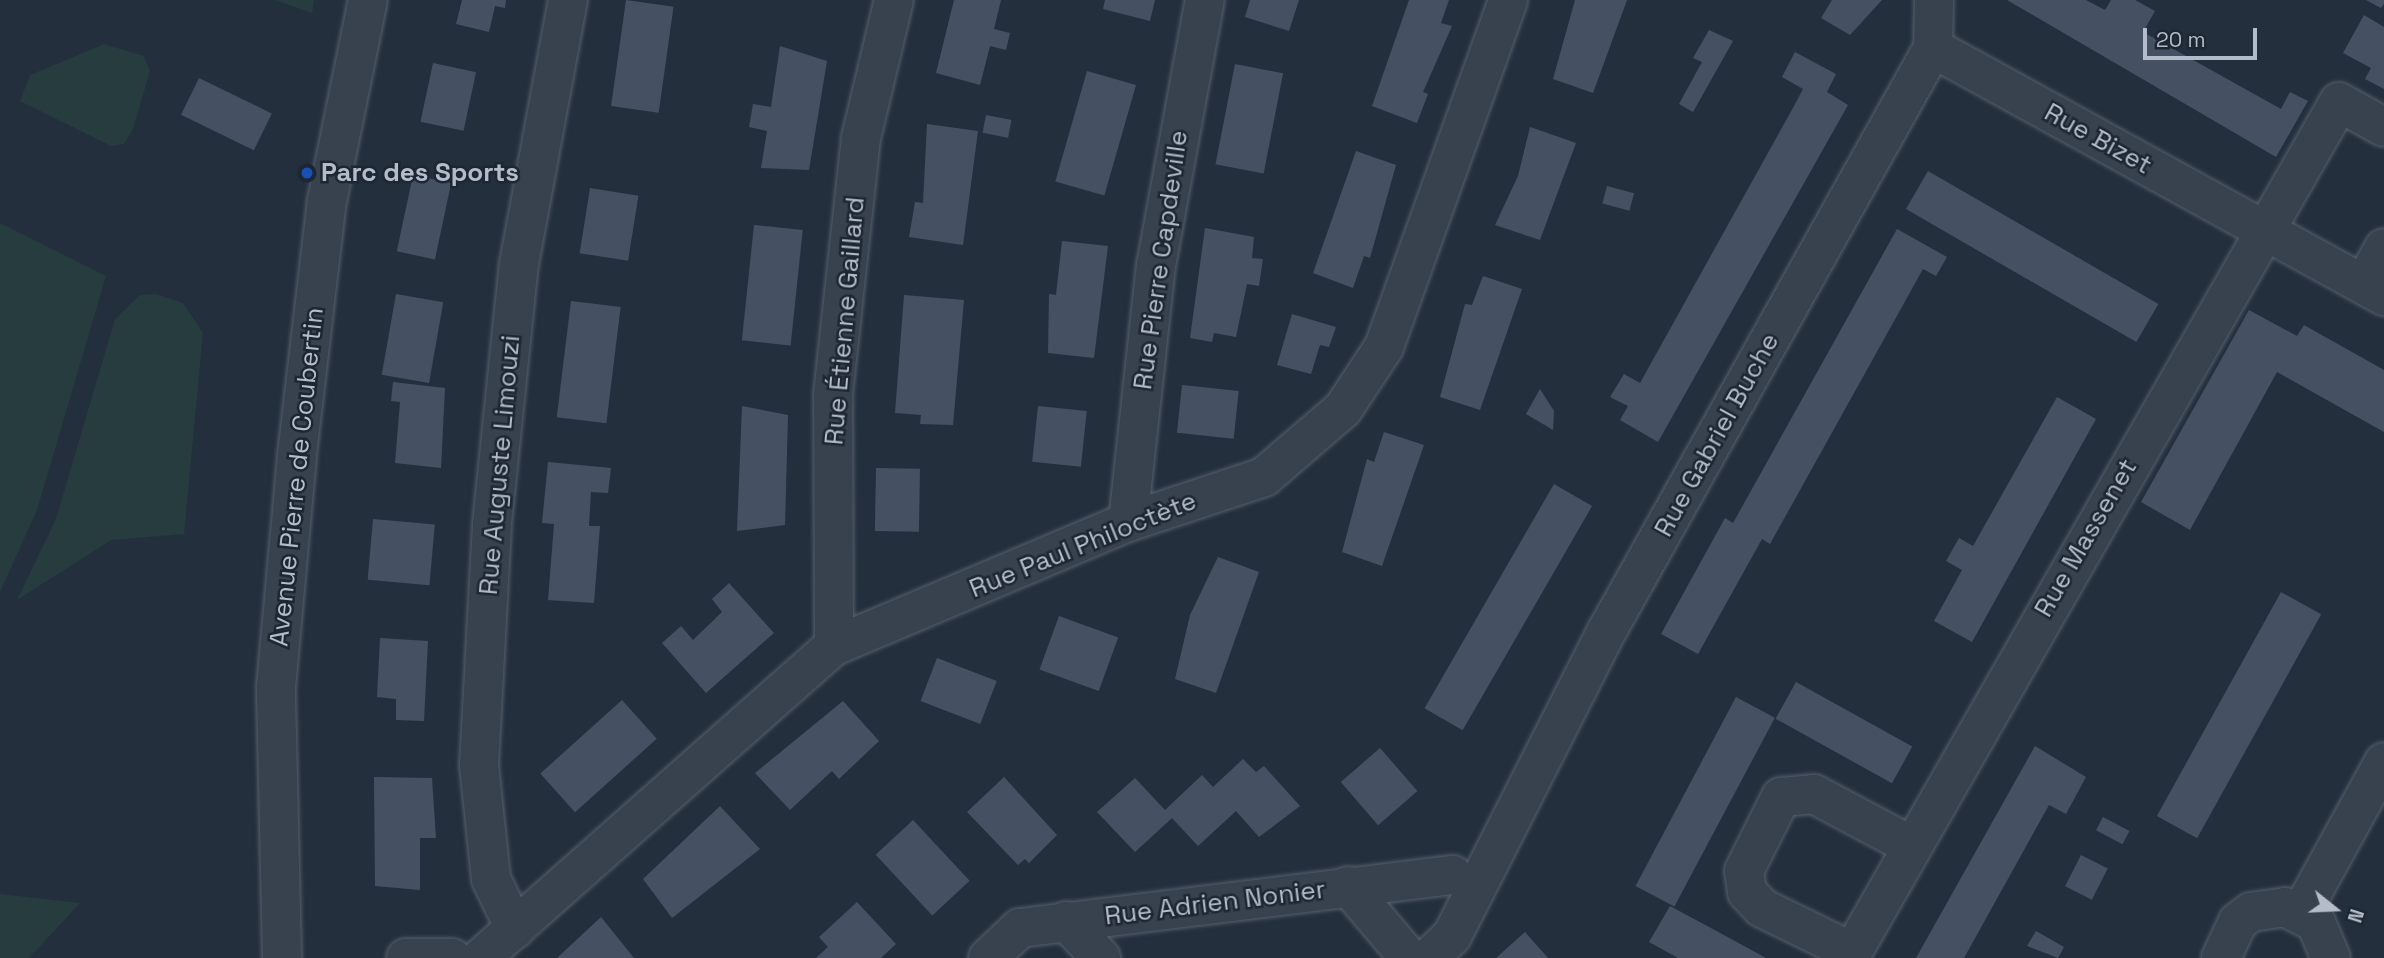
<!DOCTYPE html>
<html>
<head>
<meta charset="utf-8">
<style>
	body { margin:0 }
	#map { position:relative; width:2384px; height:958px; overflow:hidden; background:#242f3e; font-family:"Space Grotesk",sans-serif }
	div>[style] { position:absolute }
	.green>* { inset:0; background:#263c3f }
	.building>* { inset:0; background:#455162; transform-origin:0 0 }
	.roads { filter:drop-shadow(0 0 2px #565f6c) drop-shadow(0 0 2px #565f6c) }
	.minor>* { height:38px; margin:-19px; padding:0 19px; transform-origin:19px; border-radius:19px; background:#38414e }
	.dots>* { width:19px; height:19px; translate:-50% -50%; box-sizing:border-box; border:4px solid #1d2633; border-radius:50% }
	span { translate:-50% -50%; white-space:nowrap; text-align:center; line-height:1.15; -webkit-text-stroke:5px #1d2633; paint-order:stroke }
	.street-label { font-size:26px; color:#b4bcc9 }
	.poi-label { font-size:26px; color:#b4bcc9; font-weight:700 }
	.left { translate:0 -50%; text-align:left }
	.north { position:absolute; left:2300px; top:874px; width:70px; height:70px; -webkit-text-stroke:5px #1d2633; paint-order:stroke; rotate:108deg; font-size:19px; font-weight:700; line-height:28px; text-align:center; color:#b4bcc9 }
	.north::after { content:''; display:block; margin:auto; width:24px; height:32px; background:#b4bcc9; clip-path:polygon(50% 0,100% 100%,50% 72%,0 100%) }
	.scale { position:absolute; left:2143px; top:28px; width:114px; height:32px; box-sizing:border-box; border:4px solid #b4bcc9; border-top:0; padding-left:9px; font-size:21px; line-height:24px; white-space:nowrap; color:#b4bcc9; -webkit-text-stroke:5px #1d2633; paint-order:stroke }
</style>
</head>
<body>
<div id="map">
	<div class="green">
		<i style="clip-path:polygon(275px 0,314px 0,312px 13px)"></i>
		<i style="clip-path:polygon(104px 44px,144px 56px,150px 71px,133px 129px,124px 144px,111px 146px,20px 101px,30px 75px)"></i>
		<i style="clip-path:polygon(0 223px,106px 276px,37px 510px,0 592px)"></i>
		<i style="clip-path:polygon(156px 294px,183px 303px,203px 333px,184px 534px,111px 540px,17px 600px,56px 519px,115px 319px,140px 295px)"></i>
		<i style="clip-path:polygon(0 894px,80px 903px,29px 958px,0 958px)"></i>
	</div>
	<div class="building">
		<i style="clip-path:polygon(462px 0,506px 0,505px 8px,495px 6px,489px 32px,456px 24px)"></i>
		<i style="left:626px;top:0;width:48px;height:107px;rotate:8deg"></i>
		<i style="clip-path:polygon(954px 0,1001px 0,994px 29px,1010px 33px,1006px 50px,990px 46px,980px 85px,936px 73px)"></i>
		<i style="clip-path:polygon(1105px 0,1155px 0,1150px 21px,1103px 9px)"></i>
		<i style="clip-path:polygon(1250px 0,1299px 0,1289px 31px,1245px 17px)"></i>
		<i style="clip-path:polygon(1409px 0,1449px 0,1441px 23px,1452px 26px,1423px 92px,1428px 94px,1417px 123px,1372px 106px)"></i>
		<i style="clip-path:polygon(1575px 0,1627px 0,1593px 93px,1553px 79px)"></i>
		<i style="clip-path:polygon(1832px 0,1882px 0,1850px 35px,1821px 18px)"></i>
		<i style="clip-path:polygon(2007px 0,2086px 0,2105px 10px,2111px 0,2135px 0,2155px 11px,2143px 32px,2281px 109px,2290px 92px,2308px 101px,2276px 157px)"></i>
		<i style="clip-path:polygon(2366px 0,2384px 0,2384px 4px,2381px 8px)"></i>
		<i style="clip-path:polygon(2364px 15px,2384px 27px,2384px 89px,2365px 79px,2371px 68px,2343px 53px)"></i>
		<i style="clip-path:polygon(1709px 30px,1733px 41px,1693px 112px,1679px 104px,1702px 62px,1693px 58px)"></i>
		<i style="clip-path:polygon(780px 46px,827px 61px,809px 170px,761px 168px,767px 131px,749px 127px,753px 104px,771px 107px)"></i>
		<i style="clip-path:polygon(1795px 52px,1836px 74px,1827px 92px,1848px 105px,1658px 442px,1620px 420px,1628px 406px,1610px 397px,1624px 374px,1640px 383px,1794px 106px,1803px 89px,1782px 77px)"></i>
		<i style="left:433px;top:63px;width:44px;height:60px;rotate:12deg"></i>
		<i style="left:1235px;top:64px;width:49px;height:102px;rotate:11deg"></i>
		<i style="left:1087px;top:71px;width:51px;height:115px;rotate:16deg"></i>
		<i style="left:199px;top:78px;width:81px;height:41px;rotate:26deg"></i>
		<i style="left:986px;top:115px;width:26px;height:18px;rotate:11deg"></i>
		<i style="clip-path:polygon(927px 124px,978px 131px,963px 245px,909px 237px,915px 202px,923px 203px)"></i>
		<i style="clip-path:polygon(1530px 127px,1576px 143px,1540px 240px,1495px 225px,1518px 176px)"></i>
		<i style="clip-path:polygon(1356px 151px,1396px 165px,1370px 258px,1364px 256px,1353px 288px,1313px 273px)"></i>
		<i style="left:1928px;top:171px;width:266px;height:44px;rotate:30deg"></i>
		<i style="left:413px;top:175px;width:39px;height:78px;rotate:12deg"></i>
		<i style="left:1607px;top:186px;width:28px;height:18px;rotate:15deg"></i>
		<i style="left:590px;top:188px;width:49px;height:66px;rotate:9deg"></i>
		<i style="left:754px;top:225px;width:49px;height:116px;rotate:6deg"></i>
		<i style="clip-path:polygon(1205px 228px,1254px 237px,1252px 258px,1263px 259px,1259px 286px,1247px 284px,1236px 337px,1214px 333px,1212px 342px,1190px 338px)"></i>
		<i style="clip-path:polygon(1897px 229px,1947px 257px,1936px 276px,1923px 269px,1770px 544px,1762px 539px,1698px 654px,1661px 634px,1725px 518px,1733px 523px)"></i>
		<i style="clip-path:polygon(1062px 241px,1108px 246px,1094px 358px,1048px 353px,1049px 294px,1056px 295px)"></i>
		<i style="clip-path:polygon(1483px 276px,1522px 289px,1480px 410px,1440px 397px,1465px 304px,1472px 305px)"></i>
		<i style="left:396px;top:294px;width:48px;height:82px;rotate:10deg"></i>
		<i style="clip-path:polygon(904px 295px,964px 300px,953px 425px,920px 424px,921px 415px,895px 413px)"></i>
		<i style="left:571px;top:301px;width:50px;height:117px;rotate:7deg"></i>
		<i style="clip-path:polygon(2249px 310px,2297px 336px,2304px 325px,2384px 370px,2384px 432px,2277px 372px,2190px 530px,2141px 502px)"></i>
		<i style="clip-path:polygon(1292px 314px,1336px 327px,1329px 347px,1320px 345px,1311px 374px,1277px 365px)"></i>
		<i style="clip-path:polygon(393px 382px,445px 388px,441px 468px,395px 463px,400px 402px,391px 401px)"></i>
		<i style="left:1182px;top:385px;width:57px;height:48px;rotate:6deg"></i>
		<i style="clip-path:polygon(1540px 389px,1554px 411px,1553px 430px,1526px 414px)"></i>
		<i style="clip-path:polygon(2057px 397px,2096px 419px,1972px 642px,1934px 621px,1962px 570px,1946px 561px,1959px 538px,1973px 546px)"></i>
		<i style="clip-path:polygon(742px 406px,788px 415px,785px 525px,737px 531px)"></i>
		<i style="left:1038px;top:406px;width:49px;height:56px;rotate:6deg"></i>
		<i style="clip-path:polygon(1384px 432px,1424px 445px,1382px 566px,1342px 552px,1367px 459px,1374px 462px)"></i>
		<i style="clip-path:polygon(548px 462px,611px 468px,608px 493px,591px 492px,589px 526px,600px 526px,594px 603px,548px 600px,554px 524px,542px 523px)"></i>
		<i style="left:876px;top:468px;width:44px;height:63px;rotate:1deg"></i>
		<i style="left:1554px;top:484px;width:44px;height:259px;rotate:30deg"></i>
		<i style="left:373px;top:519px;width:62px;height:61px;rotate:5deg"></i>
		<i style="clip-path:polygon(1218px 557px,1259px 572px,1216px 693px,1175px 679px,1190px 615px)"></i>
		<i style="clip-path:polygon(729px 583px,774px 633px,706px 693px,662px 643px,681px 626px,693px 640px,722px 612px,712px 599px)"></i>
		<i style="left:2281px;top:592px;width:46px;height:256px;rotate:29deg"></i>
		<i style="left:1059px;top:616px;width:63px;height:57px;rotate:20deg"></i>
		<i style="clip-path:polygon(380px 638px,428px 641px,424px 721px,396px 720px,396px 699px,377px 697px)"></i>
		<i style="left:937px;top:658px;width:64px;height:46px;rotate:21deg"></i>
		<i style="left:1796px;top:682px;width:133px;height:42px;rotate:29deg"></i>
		<i style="left:1736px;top:697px;width:44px;height:214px;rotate:28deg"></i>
		<i style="left:622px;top:700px;width:52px;height:110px;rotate:48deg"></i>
		<i style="clip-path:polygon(843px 701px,879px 741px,839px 779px,832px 771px,790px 810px,755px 773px)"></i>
		<i style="clip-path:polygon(2035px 746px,2086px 777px,2066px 814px,2049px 805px,1964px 958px,1916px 958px)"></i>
		<i style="left:1380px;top:748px;width:57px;height:52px;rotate:49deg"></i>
		<i style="clip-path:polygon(1243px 759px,1256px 772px,1264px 766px,1300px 806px,1259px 837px,1236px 811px,1198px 846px,1172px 818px,1135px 852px,1097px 812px,1135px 778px,1165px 810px,1202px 775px,1213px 787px)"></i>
		<i style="clip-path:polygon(374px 777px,432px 778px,436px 838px,420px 838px,420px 890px,375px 886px)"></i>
		<i style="clip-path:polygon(1004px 777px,1057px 835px,1029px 863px,1025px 859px,1018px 865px,967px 812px)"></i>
		<i style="clip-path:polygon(720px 806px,760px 849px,672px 918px,643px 879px)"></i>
		<i style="left:2103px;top:817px;width:30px;height:15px;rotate:28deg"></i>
		<i style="left:913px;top:820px;width:83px;height:51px;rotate:47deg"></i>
		<i style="left:2081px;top:855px;width:30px;height:35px;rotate:27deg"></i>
		<i style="clip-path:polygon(857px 902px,896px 944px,881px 958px,816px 958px,828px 947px,819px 937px)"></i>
		<i style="clip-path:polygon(1670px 906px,1722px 934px,1766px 958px,1678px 958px,1649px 942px)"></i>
		<i style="clip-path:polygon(601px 917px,634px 958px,557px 958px)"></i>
		<i style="clip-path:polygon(2036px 931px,2064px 947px,2058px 958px,2027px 946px)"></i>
		<i style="clip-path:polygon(1525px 932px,1548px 958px,1496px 958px)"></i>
	</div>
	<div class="roads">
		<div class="minor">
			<i style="left:1933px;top:48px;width:515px;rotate:28.81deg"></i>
			<i style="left:2364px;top:284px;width:41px;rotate:-60.9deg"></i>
			<i style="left:1128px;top:522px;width:258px;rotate:-83.8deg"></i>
			<i style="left:1156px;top:266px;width:270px;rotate:-79.6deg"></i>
			<i style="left:834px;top:646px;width:251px;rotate:-90.2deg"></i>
			<i style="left:833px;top:395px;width:259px;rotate:-83.8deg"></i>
			<i style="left:861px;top:138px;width:142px;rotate:-76.6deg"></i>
			<i style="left:1348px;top:886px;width:94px;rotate:49.7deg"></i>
			<i style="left:2301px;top:913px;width:172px;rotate:-61.2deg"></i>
			<i style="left:1066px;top:921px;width:51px;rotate:46.6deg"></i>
			<i style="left:515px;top:929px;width:55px;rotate:-115.6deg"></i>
			<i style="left:491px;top:879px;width:115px;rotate:-96deg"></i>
			<i style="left:479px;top:765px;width:241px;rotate:-86.9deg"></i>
			<i style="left:492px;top:524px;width:261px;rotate:-84.1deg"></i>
			<i style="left:519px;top:264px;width:269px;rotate:-79.5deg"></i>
			<i style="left:1852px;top:952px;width:100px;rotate:-153.9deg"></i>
			<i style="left:1762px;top:908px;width:22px;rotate:-133deg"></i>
			<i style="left:1747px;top:892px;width:21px;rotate:-98deg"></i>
			<i style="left:1744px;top:871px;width:83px;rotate:-63.4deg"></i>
			<i style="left:1781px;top:797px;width:33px;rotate:-5deg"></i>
			<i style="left:1814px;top:794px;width:109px;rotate:28deg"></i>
			<i style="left:282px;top:958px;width:271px;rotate:-91.3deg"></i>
			<i style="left:276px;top:687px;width:233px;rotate:-84.8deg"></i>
			<i style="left:297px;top:455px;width:256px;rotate:-83.3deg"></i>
			<i style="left:327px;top:201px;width:205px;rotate:-78.5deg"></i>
			<i style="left:406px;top:958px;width:46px"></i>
			<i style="left:481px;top:958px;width:471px;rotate:-41.5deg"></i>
			<i style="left:834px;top:646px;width:319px;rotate:-22.9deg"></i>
			<i style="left:1128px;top:522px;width:143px;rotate:-18.3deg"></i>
			<i style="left:1264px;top:477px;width:104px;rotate:-40.7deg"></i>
			<i style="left:1343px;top:409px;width:74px;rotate:-56.5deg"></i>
			<i style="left:1384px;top:347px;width:368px;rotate:-70.3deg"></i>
			<i style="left:988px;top:958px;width:44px;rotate:-43.2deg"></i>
			<i style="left:1020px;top:928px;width:436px;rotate:-7deg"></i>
			<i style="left:1429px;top:958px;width:32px;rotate:-44deg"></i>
			<i style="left:1452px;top:936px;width:344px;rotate:-63.1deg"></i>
			<i style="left:1608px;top:629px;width:666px;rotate:-60.78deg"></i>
			<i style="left:1933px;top:48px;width:48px;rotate:-88.8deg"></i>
			<i style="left:1849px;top:958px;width:986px;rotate:-60.21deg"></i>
			<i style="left:2339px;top:102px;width:51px;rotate:29.1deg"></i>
			<i style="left:2221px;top:958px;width:40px;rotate:-65deg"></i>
			<i style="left:2238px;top:922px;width:16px;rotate:-38deg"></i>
			<i style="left:2251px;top:912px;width:34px;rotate:-8deg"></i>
			<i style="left:2285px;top:907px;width:35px;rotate:27deg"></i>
			<i style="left:2316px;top:923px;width:38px;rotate:67deg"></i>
		</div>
	</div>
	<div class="dots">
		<i style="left:307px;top:173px;background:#1a4fb4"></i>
	</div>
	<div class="street-label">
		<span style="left:2098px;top:139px;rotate:29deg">Rue Bizet</span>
		<span style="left:1161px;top:260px;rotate:-82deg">Rue Pierre Capdeville</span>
		<span style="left:845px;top:321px;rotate:-85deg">Rue Étienne Gaillard</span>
		<span style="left:1717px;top:435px;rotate:-61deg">Rue Gabriel Buche</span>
		<span style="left:500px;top:465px;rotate:-85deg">Rue Auguste Limouzi</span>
		<span style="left:297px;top:477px;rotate:-84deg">Avenue Pierre de Coubertin</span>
		<span style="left:2086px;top:538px;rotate:-60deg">Rue Massenet</span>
		<span style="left:1083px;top:545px;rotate:-22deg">Rue Paul Philoctète</span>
		<span style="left:1215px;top:903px;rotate:-7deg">Rue Adrien Nonier</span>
	</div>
	<div class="poi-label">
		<span class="left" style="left:321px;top:173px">Parc des Sports</span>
	</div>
	<div class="north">N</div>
	<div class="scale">20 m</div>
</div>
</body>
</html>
